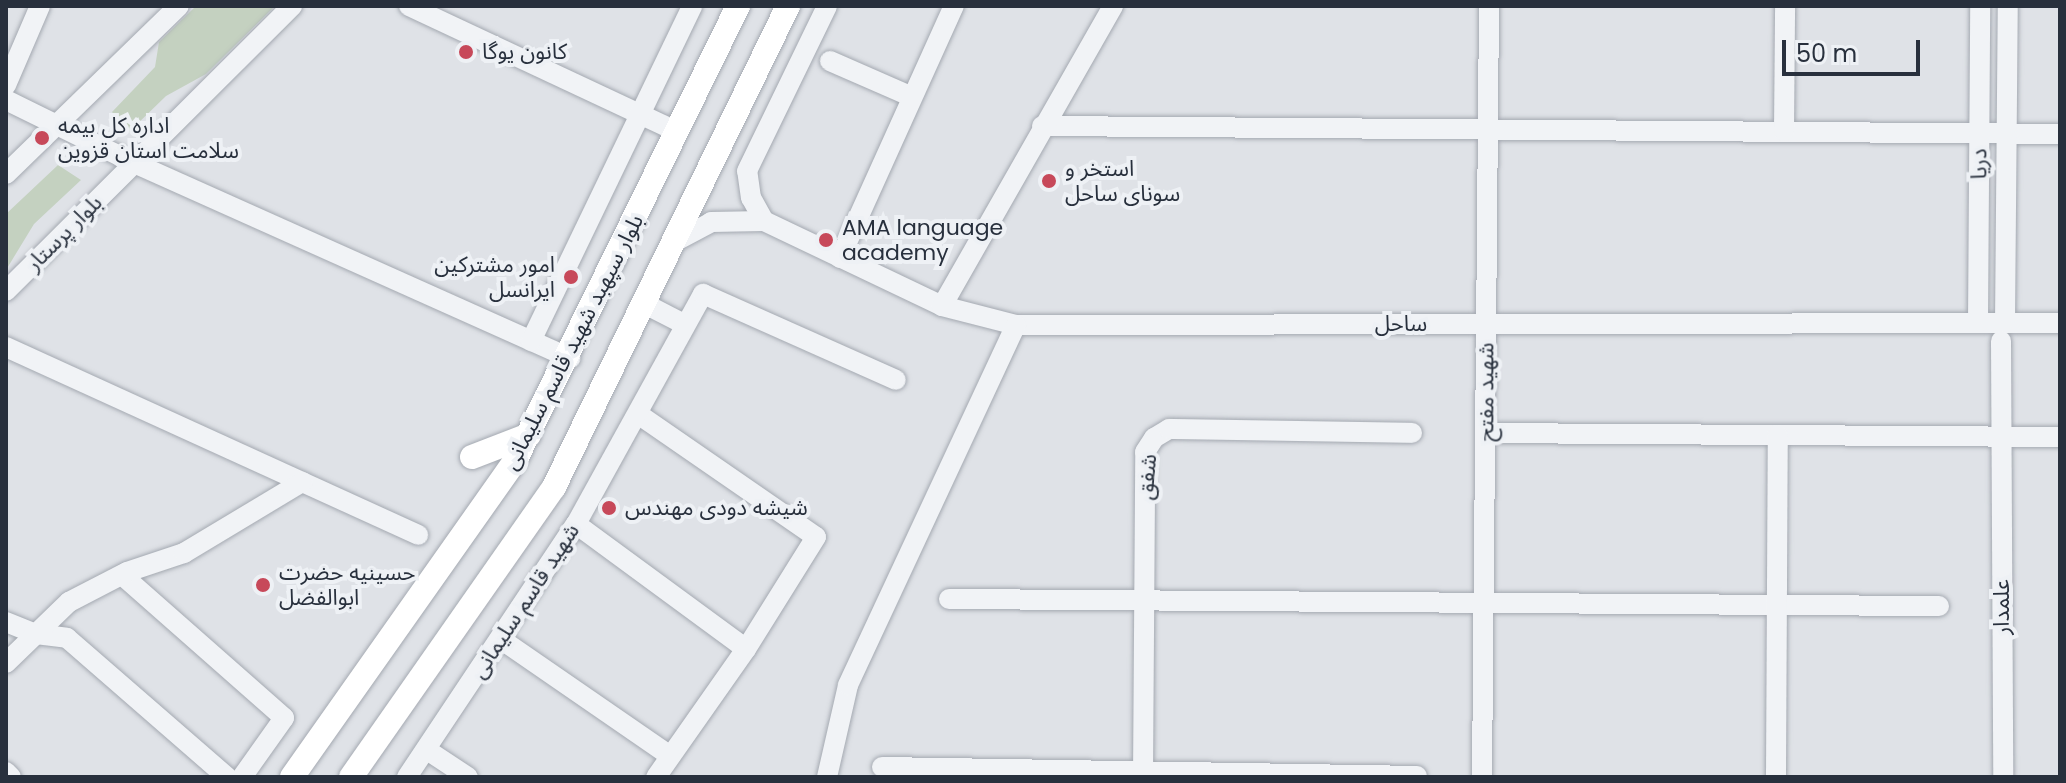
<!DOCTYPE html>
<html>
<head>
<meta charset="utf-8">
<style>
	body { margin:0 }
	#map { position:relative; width:2066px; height:783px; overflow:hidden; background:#dfe2e7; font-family:Poppins,"Noto Sans Arabic",sans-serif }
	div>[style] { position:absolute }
	.green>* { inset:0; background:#c4d1c0 }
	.roads { filter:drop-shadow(0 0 2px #a4a9b1) drop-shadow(0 0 2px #a4a9b1) }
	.minor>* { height:20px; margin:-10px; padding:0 10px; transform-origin:10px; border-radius:10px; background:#f1f3f6 }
	.major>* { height:24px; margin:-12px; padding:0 12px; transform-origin:12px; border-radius:12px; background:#fff }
	.dots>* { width:22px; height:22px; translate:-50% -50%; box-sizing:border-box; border:4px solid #eef1f5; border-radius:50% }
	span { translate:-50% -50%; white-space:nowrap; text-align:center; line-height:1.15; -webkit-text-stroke:8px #eef1f5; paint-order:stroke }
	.poi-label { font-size:22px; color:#28303d }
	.left { translate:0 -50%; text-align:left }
	.right { translate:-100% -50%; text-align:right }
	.street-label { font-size:22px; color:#28303d }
	.frame { position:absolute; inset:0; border:8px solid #28303d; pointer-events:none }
	.scale { position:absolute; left:1782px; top:40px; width:138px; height:36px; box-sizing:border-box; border:4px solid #28303d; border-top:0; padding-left:10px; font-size:24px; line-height:28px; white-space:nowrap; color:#28303d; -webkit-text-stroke:6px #eef1f5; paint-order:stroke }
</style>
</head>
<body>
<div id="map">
	<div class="green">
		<i style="clip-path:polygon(196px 6px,275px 6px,206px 74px,166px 96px,129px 132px,112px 112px,155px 67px,159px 42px)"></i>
		<i style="clip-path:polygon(58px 165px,81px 180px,34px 224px,6px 270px,6px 214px)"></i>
	</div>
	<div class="roads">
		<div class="minor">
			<i style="left:409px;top:6px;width:297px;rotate:25.1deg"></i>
			<i style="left:830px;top:61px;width:87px;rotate:23.6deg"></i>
			<i style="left:6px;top:85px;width:86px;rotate:-66.7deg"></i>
			<i style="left:6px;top:100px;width:143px;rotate:26.2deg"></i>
			<i style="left:134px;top:163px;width:478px;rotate:24.1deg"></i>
			<i style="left:1042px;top:126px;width:1018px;rotate:0.45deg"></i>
			<i style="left:1784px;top:131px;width:125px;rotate:-89.5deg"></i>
			<i style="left:6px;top:174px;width:241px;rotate:-44.2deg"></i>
			<i style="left:764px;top:221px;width:26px;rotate:-119deg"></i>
			<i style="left:751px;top:198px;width:27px;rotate:-98deg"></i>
			<i style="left:747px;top:171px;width:183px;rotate:-64.1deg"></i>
			<i style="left:676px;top:241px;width:40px;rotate:-28deg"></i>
			<i style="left:711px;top:222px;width:53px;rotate:-1.1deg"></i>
			<i style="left:764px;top:221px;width:197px;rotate:25.5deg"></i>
			<i style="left:942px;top:306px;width:76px;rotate:14.4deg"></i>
			<i style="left:1016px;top:325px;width:1044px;rotate:-0.11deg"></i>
			<i style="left:840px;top:258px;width:277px;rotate:-65.7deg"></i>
			<i style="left:6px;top:291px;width:404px;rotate:-44.9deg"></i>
			<i style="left:645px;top:304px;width:44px;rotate:27.1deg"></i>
			<i style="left:942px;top:306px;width:345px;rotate:-60.3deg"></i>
			<i style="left:1978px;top:323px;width:317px;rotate:-89.6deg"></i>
			<i style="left:2005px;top:323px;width:317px;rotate:-89.5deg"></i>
			<i style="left:531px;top:341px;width:372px;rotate:-64.3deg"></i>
			<i style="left:2001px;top:341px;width:436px;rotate:89.7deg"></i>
			<i style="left:6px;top:347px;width:453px;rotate:24.5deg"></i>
			<i style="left:638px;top:414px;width:216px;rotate:34.6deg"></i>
			<i style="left:816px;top:537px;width:132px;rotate:122deg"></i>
			<i style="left:746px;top:649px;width:156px;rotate:125.1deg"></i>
			<i style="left:1485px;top:433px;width:575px;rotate:0.4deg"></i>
			<i style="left:576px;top:524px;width:211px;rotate:36.3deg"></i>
			<i style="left:122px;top:575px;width:216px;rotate:41.4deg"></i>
			<i style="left:284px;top:718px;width:72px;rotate:125.4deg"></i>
			<i style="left:949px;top:599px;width:990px;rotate:0.41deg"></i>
			<i style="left:6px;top:622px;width:32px;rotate:22deg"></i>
			<i style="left:36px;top:634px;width:31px;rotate:7deg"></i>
			<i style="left:67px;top:638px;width:212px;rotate:41deg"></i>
			<i style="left:502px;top:640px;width:204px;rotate:34.6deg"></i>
			<i style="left:6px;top:663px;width:88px;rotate:-44.1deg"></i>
			<i style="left:69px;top:602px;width:65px;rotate:-27.3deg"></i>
			<i style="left:127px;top:572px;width:60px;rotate:-18.4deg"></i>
			<i style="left:184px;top:553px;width:138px;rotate:-31deg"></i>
			<i style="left:427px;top:750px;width:49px;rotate:33.4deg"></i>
			<i style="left:882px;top:767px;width:535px;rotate:0.96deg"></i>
			<i style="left:6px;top:772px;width:7px;rotate:45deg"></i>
			<i style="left:407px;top:777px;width:304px;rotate:-56.3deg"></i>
			<i style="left:576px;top:524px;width:263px;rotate:-61.1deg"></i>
			<i style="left:703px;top:294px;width:211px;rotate:24deg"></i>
			<i style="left:827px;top:777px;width:94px;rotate:-77.1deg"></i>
			<i style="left:848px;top:685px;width:397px;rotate:-65deg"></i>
			<i style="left:1143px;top:777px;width:325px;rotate:-89.6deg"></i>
			<i style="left:1145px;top:452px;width:17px;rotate:-57deg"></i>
			<i style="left:1154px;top:438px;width:17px;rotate:-31deg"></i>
			<i style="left:1169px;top:429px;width:243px;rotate:0.9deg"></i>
			<i style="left:1482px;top:777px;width:771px;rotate:-89.48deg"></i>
			<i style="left:1776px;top:777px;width:342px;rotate:-89.7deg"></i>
		</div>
		<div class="major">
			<i style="left:472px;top:457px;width:61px;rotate:-21.1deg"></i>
			<i style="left:292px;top:777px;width:387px;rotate:-54.8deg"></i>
			<i style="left:515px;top:461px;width:507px;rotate:-63.89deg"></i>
			<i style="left:351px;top:777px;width:354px;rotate:-55deg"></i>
			<i style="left:554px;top:487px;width:535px;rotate:-64.06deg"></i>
		</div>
	</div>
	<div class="dots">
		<i style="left:466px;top:52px;background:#c7495a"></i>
		<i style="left:42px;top:138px;background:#c7495a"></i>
		<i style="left:1049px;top:181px;background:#c7495a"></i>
		<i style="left:826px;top:240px;background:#c7495a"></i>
		<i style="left:571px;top:277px;background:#c7495a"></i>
		<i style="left:609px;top:508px;background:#c7495a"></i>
		<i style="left:263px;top:585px;background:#c7495a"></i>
	</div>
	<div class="poi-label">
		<span class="left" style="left:482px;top:52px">کانون یوگا</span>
		<span class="left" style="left:58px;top:138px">اداره کل بیمه<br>سلامت استان قزوین</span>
		<span class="left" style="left:1065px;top:181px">استخر و<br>سونای ساحل</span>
		<span class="left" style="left:842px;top:240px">AMA language<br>academy</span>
		<span class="right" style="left:555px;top:277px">امور مشترکین<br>ایرانسل</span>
		<span class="left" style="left:625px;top:508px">شیشه دودی مهندس</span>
		<span class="left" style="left:279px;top:585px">حسینیه حضرت<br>ابوالفضل</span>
	</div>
	<div class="street-label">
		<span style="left:1979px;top:164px;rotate:-90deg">دریا</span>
		<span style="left:64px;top:233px;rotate:-45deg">بلوار پرستار</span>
		<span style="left:1401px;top:324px">ساحل</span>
		<span style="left:573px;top:342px;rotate:-63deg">بلوار سپهبد شهید قاسم سلیمانی</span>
		<span style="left:1486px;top:392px;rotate:-90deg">شهید مفتح</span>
		<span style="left:1147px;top:477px;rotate:-85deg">شفق</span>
		<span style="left:525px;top:601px;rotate:-57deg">شهید قاسم سلیمانی</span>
		<span style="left:2002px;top:607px;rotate:-90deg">علمدار</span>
	</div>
	<div class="frame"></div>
	<div class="scale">50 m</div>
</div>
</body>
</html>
